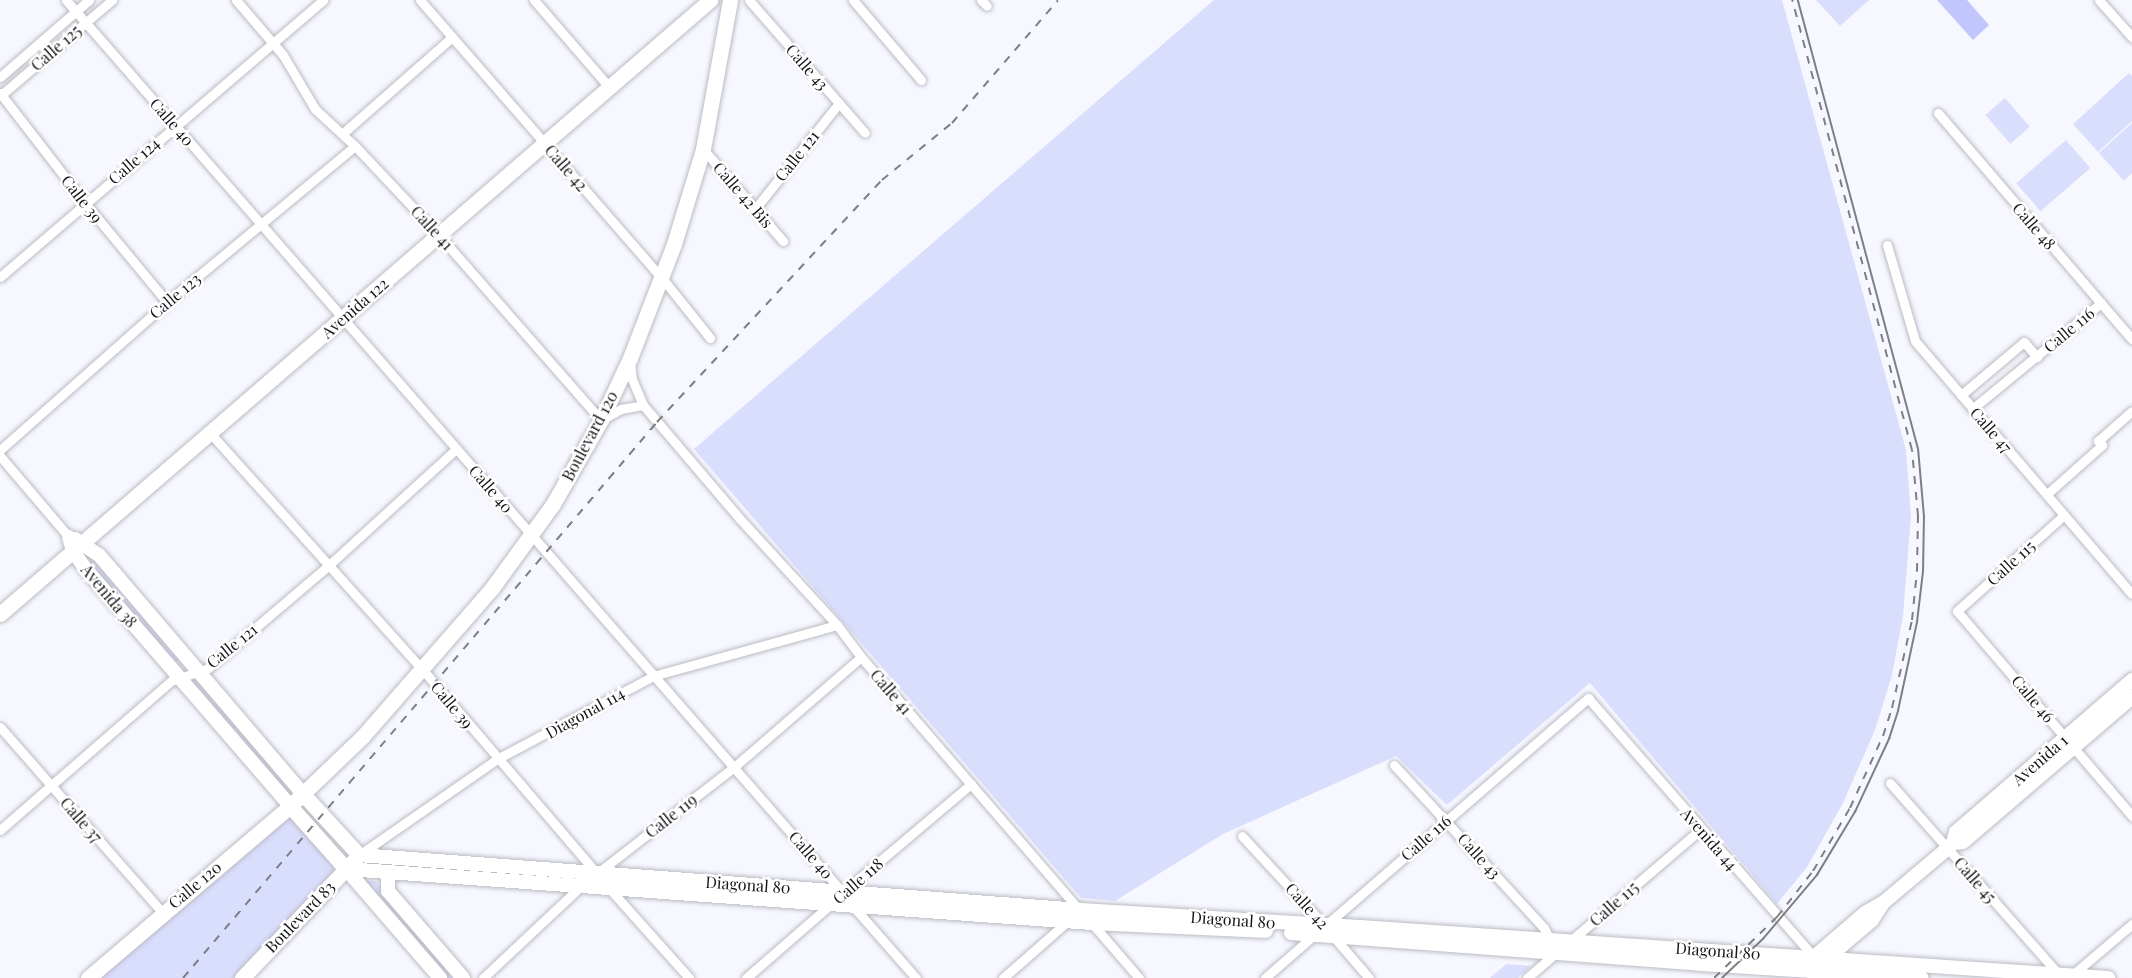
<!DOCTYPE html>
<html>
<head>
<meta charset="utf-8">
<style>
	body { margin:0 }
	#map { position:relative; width:2132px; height:978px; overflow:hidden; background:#f7f8ff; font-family:"Playfair Display",serif }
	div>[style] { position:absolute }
	.green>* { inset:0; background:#dadefd; transform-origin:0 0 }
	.water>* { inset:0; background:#c1c7fc }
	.roads { filter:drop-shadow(0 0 2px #babbc4) drop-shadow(0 0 2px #babbc4) }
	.minor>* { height:9px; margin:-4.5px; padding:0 4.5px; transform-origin:4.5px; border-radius:4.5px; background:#fff }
	.secondary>* { height:14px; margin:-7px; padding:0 7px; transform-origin:7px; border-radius:7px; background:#fff }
	.primary>* { height:15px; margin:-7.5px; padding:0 7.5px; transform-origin:7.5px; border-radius:7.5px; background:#fff }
	.trunk>* { height:15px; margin:-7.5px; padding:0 7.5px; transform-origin:7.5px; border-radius:7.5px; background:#fff }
	.tram>* { height:1.5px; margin:-0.75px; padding:0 0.75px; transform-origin:0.75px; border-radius:0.75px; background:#7e7f84 }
	.rail>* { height:2px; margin-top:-1px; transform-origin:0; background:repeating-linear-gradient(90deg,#7e7f84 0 8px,transparent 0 16px) }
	span { translate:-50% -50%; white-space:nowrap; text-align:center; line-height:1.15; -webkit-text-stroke:5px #fff; paint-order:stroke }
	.street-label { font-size:16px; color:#141518 }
</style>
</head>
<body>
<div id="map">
	<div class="green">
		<i style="clip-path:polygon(1214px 0,1782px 0,1906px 450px,1911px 516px,1903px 616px,1892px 675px,1875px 730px,1843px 803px,1807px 867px,1777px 904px,1590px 683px,1447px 805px,1396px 756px,1223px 834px,1115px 901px,1081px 898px,694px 449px)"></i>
		<i style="clip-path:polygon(1816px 0,1869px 0,1840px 26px)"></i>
		<i style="clip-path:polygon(2129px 73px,2132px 76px,2132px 121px,2098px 152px,2073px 124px)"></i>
		<i style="left:2005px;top:98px;width:38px;height:26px;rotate:49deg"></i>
		<i style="clip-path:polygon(2132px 123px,2132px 173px,2124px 181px,2099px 153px)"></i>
		<i style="left:2066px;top:140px;width:37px;height:66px;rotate:49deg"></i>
		<i style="clip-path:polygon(91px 558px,96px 558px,180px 657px,178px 661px,173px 662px,89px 563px)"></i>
		<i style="clip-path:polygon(191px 679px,196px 679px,292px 789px,290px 796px,189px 683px)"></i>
		<i style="clip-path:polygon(284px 817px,292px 817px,333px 860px,333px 877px,234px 978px,99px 978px)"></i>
		<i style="clip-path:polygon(363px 881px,376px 881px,457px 978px,445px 978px)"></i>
		<i style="clip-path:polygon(1506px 964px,1531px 966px,1518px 978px,1490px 978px)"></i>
	</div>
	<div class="water">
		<i style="clip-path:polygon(1937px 0,1967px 0,1989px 25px,1973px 40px)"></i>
	</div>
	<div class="roads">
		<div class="minor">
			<i style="left:66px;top:0;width:1185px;rotate:48.97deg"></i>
			<i style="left:236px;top:0;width:72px;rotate:49.5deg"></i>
			<i style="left:283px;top:55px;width:63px;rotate:59.3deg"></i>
			<i style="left:315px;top:109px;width:54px;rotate:42.8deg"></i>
			<i style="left:355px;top:146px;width:121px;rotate:46.7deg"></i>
			<i style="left:438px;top:234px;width:247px;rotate:48.8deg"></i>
			<i style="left:601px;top:420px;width:23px;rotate:-29deg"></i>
			<i style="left:621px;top:409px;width:22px;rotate:-10deg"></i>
			<i style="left:420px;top:0;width:369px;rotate:49deg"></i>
			<i style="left:662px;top:278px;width:77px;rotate:51.3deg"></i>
			<i style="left:534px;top:0;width:115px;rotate:49.2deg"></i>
			<i style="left:749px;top:0;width:176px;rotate:48.9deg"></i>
			<i style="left:853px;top:0;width:105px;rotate:49.6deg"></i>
			<i style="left:981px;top:0;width:8px;rotate:45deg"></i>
			<i style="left:2099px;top:0;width:50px;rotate:48.3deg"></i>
			<i style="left:0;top:77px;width:118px;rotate:-40.9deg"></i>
			<i style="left:0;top:93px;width:139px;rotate:52.3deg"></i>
			<i style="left:85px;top:203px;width:129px;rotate:50.4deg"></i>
			<i style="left:0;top:96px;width:148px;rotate:-40.6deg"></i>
			<i style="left:1938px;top:113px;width:298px;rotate:49.4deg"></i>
			<i style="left:342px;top:134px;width:147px;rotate:-41.4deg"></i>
			<i style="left:703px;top:149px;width:122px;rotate:49deg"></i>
			<i style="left:755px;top:209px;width:135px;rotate:-51.6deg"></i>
			<i style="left:1887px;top:245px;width:100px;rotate:73.7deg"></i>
			<i style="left:1915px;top:341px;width:333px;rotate:49.4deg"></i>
			<i style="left:0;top:277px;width:426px;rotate:-40.6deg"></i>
			<i style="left:630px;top:361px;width:18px;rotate:84deg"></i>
			<i style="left:632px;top:379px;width:28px;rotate:67deg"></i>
			<i style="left:643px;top:405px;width:150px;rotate:49.6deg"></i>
			<i style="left:740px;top:519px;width:144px;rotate:47.5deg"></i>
			<i style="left:837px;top:625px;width:40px;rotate:53deg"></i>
			<i style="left:861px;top:657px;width:335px;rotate:49.2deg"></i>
			<i style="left:1961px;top:395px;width:82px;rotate:-40.1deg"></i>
			<i style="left:2024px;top:342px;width:20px;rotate:49deg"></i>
			<i style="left:1972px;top:409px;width:167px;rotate:-39.4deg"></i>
			<i style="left:211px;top:434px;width:317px;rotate:48.1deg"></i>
			<i style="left:423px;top:670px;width:268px;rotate:49.5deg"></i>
			<i style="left:0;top:450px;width:223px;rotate:-41.5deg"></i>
			<i style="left:167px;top:302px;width:244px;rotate:-39.7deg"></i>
			<i style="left:0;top:456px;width:106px;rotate:49.6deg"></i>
			<i style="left:2047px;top:494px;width:74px;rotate:-41.7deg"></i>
			<i style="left:2102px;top:445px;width:6px;rotate:-135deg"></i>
			<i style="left:2098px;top:441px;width:45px;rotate:-41.4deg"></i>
			<i style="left:2064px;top:515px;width:144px;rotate:138.1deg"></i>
			<i style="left:1957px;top:611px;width:270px;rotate:49.5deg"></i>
			<i style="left:0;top:727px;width:246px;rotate:48.8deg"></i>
			<i style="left:1394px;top:765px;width:222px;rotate:47.4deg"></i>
			<i style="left:1544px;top:928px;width:16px;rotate:63deg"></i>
			<i style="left:1890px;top:783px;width:257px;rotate:48.6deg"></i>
			<i style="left:0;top:830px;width:227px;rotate:-41.1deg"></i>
			<i style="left:171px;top:681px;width:39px;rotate:-19deg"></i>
			<i style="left:208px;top:668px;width:159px;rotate:-40.4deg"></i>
			<i style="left:329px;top:565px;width:172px;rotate:-42.4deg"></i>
			<i style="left:1242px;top:836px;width:121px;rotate:47.3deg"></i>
			<i style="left:359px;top:855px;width:168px;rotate:-34.8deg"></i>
			<i style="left:497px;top:759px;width:177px;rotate:-28deg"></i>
			<i style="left:653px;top:676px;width:191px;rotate:-15.5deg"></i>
			<i style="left:608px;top:887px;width:122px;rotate:48.3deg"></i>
			<i style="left:842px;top:893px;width:169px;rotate:-40.2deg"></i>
			<i style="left:852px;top:905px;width:97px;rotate:48.8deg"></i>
			<i style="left:1090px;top:921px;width:75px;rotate:49.3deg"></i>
			<i style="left:1326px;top:925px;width:347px;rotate:-40.9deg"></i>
			<i style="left:1588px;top:698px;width:344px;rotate:48.9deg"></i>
			<i style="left:1333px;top:936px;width:55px;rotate:49.4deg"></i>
			<i style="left:1568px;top:943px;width:174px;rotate:-40.6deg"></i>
			<i style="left:2071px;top:976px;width:80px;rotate:-40.4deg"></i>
			<i style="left:483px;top:978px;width:136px;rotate:-43.2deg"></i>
			<i style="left:582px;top:885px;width:191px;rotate:-37.8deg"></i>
			<i style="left:733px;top:768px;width:169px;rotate:-40.9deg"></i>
			<i style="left:746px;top:978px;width:114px;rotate:-41.1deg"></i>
			<i style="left:1003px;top:978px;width:88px;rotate:-41.3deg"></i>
			<i style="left:1265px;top:978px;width:67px;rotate:-41.3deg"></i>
			<i style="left:1527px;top:978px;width:40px;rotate:-41deg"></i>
		</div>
		<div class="secondary">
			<i style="left:69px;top:537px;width:15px;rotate:74deg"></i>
			<i style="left:73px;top:551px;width:19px;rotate:55deg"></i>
			<i style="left:84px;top:567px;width:316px;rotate:49.2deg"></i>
			<i style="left:75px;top:539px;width:29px;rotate:34deg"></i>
			<i style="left:99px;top:555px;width:314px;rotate:49.5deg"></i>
			<i style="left:1953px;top:843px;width:10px;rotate:-6deg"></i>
			<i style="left:1963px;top:842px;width:223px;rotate:-40.6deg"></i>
			<i style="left:359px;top:855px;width:723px;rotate:4.36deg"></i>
			<i style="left:1080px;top:910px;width:281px;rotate:3.5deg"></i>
			<i style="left:1360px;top:927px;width:750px;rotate:3.9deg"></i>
			<i style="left:346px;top:869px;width:748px;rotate:4.14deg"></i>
			<i style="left:1092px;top:923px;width:174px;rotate:2.6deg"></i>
			<i style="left:346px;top:869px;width:144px;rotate:49.2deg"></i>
			<i style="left:395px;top:873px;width:7px;rotate:164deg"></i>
			<i style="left:388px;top:875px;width:16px;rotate:90deg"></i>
			<i style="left:388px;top:891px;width:115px;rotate:49.2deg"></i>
			<i style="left:1291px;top:933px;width:411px;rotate:4.3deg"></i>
			<i style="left:1701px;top:964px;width:221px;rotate:3.6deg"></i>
			<i style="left:1814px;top:957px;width:67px;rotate:-40.8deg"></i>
			<i style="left:1865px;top:913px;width:22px;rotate:-30deg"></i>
			<i style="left:1884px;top:902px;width:84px;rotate:-40.2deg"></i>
			<i style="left:1948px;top:848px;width:7px;rotate:-45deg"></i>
			<i style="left:1953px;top:843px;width:11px;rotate:-75deg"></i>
			<i style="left:1956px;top:832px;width:233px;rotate:-40.8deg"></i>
			<i style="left:1824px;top:961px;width:63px;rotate:-40.5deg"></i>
			<i style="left:1872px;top:920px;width:17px;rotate:-57deg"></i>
		</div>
		<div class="primary">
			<i style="left:290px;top:806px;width:84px;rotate:48.4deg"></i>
			<i style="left:1814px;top:957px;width:29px;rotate:46deg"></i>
			<i style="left:1812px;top:971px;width:9px;rotate:49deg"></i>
			<i style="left:88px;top:978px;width:265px;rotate:-40.4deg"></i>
			<i style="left:290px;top:806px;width:101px;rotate:-43.8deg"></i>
			<i style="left:363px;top:736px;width:196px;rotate:-48.9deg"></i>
			<i style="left:492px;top:588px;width:104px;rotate:-54deg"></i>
			<i style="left:553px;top:504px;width:97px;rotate:-60.3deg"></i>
			<i style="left:601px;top:420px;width:68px;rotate:-64.9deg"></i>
			<i style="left:630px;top:358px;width:122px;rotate:-68.9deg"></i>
			<i style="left:674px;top:244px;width:99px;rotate:-73deg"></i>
			<i style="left:703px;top:149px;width:151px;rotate:-79.7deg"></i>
			<i style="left:242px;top:978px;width:170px;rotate:-46.4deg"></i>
			<i style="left:359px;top:855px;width:83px;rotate:-132.6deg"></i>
		</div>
		<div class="trunk">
			<i style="left:0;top:614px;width:939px;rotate:-40.85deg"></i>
		</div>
	</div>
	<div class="tram">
		<i style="left:1722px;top:978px;width:57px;rotate:-43.6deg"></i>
		<i style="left:1763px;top:939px;width:84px;rotate:-49.8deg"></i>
		<i style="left:1817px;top:875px;width:74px;rotate:-58.9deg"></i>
		<i style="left:1855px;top:812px;width:81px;rotate:-65deg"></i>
		<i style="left:1889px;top:739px;width:29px;rotate:-72deg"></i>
		<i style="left:1898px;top:711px;width:91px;rotate:-77.9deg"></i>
		<i style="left:1917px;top:622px;width:50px;rotate:-83.2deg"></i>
		<i style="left:1923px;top:572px;width:55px;rotate:-89deg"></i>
		<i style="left:1924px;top:517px;width:68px;rotate:-95deg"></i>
		<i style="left:1918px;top:449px;width:465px;rotate:-105deg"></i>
	</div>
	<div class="rail">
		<i style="left:183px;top:978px;width:731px;rotate:-49.55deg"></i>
		<i style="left:657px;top:422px;width:330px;rotate:-47.1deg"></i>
		<i style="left:882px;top:180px;width:90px;rotate:-39.2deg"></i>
		<i style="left:952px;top:123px;width:162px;rotate:-49.2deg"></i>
		<i style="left:1714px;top:978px;width:88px;rotate:-44.1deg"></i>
		<i style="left:1777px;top:917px;width:58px;rotate:-52deg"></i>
		<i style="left:1813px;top:871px;width:73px;rotate:-59.6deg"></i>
		<i style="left:1850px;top:808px;width:79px;rotate:-65.4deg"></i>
		<i style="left:1883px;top:736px;width:29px;rotate:-72deg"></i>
		<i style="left:1892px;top:708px;width:90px;rotate:-77.2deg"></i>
		<i style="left:1912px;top:620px;width:49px;rotate:-84.2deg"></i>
		<i style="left:1917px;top:571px;width:55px;rotate:-89deg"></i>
		<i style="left:1918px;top:516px;width:66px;rotate:-95.2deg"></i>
		<i style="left:1912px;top:450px;width:466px;rotate:-104.9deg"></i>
	</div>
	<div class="street-label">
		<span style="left:56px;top:48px;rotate:-41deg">Calle 125</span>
		<span style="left:807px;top:67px;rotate:49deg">Calle 43</span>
		<span style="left:172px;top:122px;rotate:49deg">Calle 40</span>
		<span style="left:797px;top:156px;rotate:-51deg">Calle 121</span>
		<span style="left:134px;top:161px;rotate:-41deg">Calle 124</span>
		<span style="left:566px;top:168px;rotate:49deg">Calle 42</span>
		<span style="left:743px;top:195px;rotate:49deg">Calle 42 Bis</span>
		<span style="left:82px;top:199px;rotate:52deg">Calle 39</span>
		<span style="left:2034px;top:226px;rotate:49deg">Calle 48</span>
		<span style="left:432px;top:228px;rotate:47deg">Calle 41</span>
		<span style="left:175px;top:296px;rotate:-40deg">Calle 123</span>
		<span style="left:355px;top:308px;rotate:-41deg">Avenida 122</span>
		<span style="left:2069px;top:330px;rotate:-40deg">Calle 116</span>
		<span style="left:1991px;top:430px;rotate:49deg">Calle 47</span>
		<span style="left:590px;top:436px;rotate:-62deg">Boulevard 120</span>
		<span style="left:491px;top:489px;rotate:49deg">Calle 40</span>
		<span style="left:2011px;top:563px;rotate:-42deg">Calle 115</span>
		<span style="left:109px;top:596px;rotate:50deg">Avenida 38</span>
		<span style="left:232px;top:646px;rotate:-39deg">Calle 121</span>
		<span style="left:891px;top:692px;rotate:49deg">Calle 41</span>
		<span style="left:2033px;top:699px;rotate:50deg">Calle 46</span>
		<span style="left:452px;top:705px;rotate:50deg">Calle 39</span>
		<span style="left:585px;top:713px;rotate:-29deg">Diagonal 114</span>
		<span style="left:2040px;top:760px;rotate:-41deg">Avenida 1</span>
		<span style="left:671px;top:816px;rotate:-38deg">Calle 119</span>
		<span style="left:81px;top:820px;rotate:49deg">Calle 37</span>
		<span style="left:1426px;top:838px;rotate:-41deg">Calle 116</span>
		<span style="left:1709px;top:839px;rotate:49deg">Avenida 44</span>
		<span style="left:811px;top:855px;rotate:49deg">Calle 40</span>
		<span style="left:1479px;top:856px;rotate:48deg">Calle 43</span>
		<span style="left:1975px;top:880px;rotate:49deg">Calle 45</span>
		<span style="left:858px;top:881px;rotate:-41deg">Calle 118</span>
		<span style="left:195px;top:885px;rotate:-40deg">Calle 120</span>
		<span style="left:748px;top:885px;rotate:4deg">Diagonal 80</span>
		<span style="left:1614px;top:904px;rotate:-41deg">Calle 115</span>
		<span style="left:1307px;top:906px;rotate:48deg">Calle 42</span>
		<span style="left:300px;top:917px;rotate:-46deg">Boulevard 83</span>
		<span style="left:1233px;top:920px;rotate:4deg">Diagonal 80</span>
		<span style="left:1718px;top:951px;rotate:4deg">Diagonal 80</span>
	</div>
</div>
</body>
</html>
